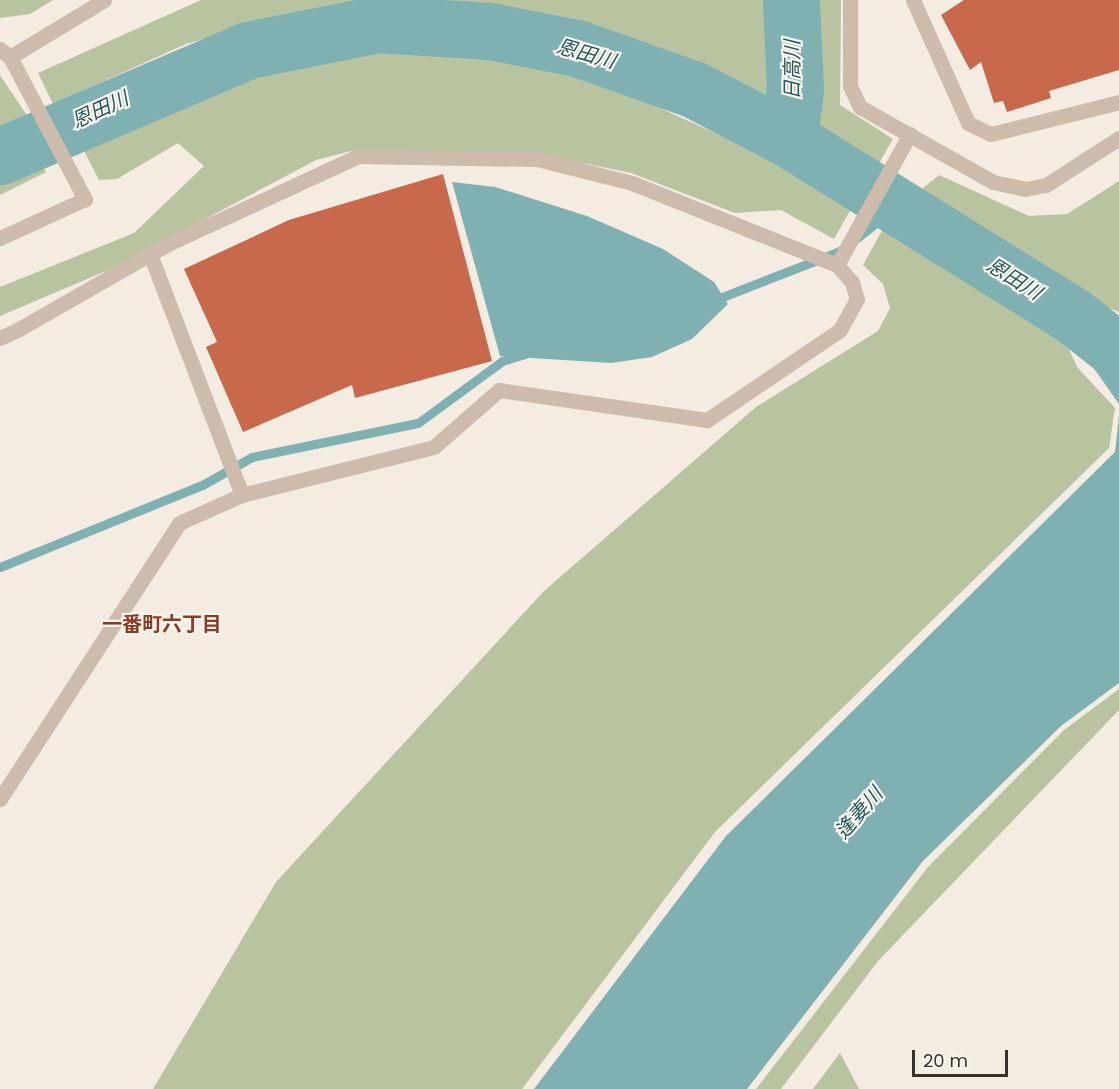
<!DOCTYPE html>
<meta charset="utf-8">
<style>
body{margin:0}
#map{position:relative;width:1119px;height:1089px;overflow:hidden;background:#f4ebe1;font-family:Poppins,"Noto Sans JP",sans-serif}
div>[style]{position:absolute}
.green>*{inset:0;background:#b8c4a0}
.water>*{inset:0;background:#7fb0b2}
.stream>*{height:9px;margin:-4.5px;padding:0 4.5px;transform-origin:4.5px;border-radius:4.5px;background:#7fb0b2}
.river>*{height:57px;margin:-28.5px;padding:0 28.5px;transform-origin:28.5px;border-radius:28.5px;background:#7fb0b2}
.building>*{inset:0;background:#c8694b}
.minor>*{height:15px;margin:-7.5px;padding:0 7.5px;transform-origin:7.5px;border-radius:7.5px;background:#cdbbac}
span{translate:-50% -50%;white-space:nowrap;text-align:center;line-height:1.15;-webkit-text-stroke:4.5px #fbf5ee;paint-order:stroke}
.water-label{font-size:20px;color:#1f5a5e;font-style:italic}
.neighbourhood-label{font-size:20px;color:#8c3b22;font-weight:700}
.scale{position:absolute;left:912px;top:1050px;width:96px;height:27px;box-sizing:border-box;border:3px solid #3b302b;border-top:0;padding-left:8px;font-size:18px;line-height:21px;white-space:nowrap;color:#3b302b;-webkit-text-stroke:4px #fbf5ee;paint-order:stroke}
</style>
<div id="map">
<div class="green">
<i style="clip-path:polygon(0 0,53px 0,30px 14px,0 18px)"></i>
<i style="clip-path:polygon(201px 0,782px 0,781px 114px,672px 56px,574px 23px,462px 4px,375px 4px,271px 20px,186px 44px,53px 104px,38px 73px)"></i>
<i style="clip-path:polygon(809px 0,841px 0,840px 105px,893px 139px,878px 165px,827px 138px,812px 110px)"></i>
<i style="clip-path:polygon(382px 50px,511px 58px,598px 80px,757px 152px,852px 207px,834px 239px,781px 210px,735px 213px,631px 173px,539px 154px,355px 150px,316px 160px,113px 268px,0 316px,0 287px,134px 233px,204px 166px,178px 143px,117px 179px,99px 180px,81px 145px,215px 87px,307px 60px)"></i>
<i style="clip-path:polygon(0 75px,30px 120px,0 133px)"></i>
<i style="clip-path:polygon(36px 154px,46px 172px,0 195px,0 173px)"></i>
<i style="clip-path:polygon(939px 175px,1029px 216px,1067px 214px,1119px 181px,1119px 312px,1060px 289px,911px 198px)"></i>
<i style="clip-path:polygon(888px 220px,1056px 320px,1077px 367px,1115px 408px,1109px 448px,715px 832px,522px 1089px,153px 1089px,276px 882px,544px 591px,756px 407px,878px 331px,890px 308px,883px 284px,863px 265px)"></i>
<i style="clip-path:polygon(1119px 689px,1119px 710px,878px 961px,781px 1089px,756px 1089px,928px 867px,1064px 730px)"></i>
<i style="clip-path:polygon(840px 1053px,859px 1089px,813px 1089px)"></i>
</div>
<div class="water">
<i style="clip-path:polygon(452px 182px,495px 187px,587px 216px,663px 249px,714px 282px,728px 304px,692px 339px,652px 357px,611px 363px,500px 356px)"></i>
<i style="clip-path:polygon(1090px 313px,1119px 325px,1119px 404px,1069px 333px)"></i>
<i style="clip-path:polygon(1119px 416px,1119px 683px,1061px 726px,923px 861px,747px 1089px,534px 1089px,726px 836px,1115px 452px)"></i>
</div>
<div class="stream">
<i style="left:717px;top:299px;width:132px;rotate:-21.3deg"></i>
<i style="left:840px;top:251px;width:73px;rotate:-37.8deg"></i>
<i style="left:0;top:567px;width:220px;rotate:-22.1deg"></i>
<i style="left:204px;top:484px;width:55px;rotate:-29.4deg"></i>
<i style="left:252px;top:457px;width:169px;rotate:-11.6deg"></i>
<i style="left:418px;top:423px;width:104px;rotate:-36.4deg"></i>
<i style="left:502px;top:361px;width:24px;rotate:-17deg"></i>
</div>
<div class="river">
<i style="left:789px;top:139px;width:50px;rotate:-83.2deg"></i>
<i style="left:795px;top:89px;width:89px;rotate:-92.6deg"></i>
<i style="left:0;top:156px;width:270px;rotate:-23.1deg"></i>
<i style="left:248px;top:50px;width:133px;rotate:-11.3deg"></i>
<i style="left:378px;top:24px;width:112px;rotate:3.6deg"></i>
<i style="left:490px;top:31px;width:89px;rotate:11.1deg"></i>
<i style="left:577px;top:48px;width:123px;rotate:19.5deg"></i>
<i style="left:693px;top:89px;width:108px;rotate:27.5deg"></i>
<i style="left:789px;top:139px;width:333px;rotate:31.9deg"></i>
<i style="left:1072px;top:315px;width:60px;rotate:38.2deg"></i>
</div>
<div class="building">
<i style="clip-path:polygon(964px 0,1119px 0,1119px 70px,1049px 91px,1051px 98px,1007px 112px,1003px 101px,994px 103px,981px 62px,970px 70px,941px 15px)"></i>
<i style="clip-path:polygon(443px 174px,492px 361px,355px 398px,352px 385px,243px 432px,206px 347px,217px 342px,184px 269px,289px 220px)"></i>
</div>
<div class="minor">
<i style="left:850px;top:0;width:86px;rotate:90deg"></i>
<i style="left:850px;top:86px;width:23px;rotate:65deg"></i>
<i style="left:860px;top:107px;width:153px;rotate:29.4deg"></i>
<i style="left:993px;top:182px;width:33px;rotate:12deg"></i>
<i style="left:1025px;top:189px;width:21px;rotate:-11deg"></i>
<i style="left:1046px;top:185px;width:87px;rotate:-32.8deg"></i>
<i style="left:913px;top:0;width:135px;rotate:65.9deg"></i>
<i style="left:968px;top:123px;width:25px;rotate:26deg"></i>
<i style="left:991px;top:134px;width:132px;rotate:-14deg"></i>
<i style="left:0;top:49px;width:13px;rotate:39deg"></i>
<i style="left:10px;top:57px;width:161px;rotate:62.2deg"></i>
<i style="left:85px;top:199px;width:94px;rotate:155.4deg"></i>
<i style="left:10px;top:57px;width:110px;rotate:-31.2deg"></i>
<i style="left:837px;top:265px;width:150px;rotate:-60.9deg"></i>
<i style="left:0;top:338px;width:21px;rotate:-25deg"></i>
<i style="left:19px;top:329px;width:151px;rotate:-29.8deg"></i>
<i style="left:150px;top:254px;width:23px;rotate:-29deg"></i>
<i style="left:170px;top:243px;width:207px;rotate:-24.8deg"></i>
<i style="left:358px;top:156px;width:179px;rotate:1deg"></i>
<i style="left:537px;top:159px;width:98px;rotate:14.2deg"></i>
<i style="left:632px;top:183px;width:221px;rotate:21.8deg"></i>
<i style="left:837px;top:265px;width:23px;rotate:49deg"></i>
<i style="left:852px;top:282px;width:18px;rotate:74deg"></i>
<i style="left:857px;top:299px;width:35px;rotate:119deg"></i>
<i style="left:840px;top:330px;width:161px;rotate:145.9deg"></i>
<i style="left:707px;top:420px;width:210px;rotate:-171.8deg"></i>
<i style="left:499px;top:390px;width:86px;rotate:138.8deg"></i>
<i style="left:434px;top:447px;width:198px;rotate:166deg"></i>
<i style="left:242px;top:495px;width:258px;rotate:-110.9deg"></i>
<i style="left:0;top:799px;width:329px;rotate:-57deg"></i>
<i style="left:179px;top:523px;width:69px;rotate:-24deg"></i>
</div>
<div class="water-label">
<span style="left:586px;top:54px;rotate:16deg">恩田川</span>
<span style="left:792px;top:70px;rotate:-90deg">日高川</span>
<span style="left:100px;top:110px;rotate:-25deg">恩田川</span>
<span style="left:1014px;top:279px;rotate:32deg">恩田川</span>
<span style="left:859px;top:813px;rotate:-49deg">逢妻川</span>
</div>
<div class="neighbourhood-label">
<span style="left:162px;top:624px">一番町六丁目</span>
</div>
<div class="scale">20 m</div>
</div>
